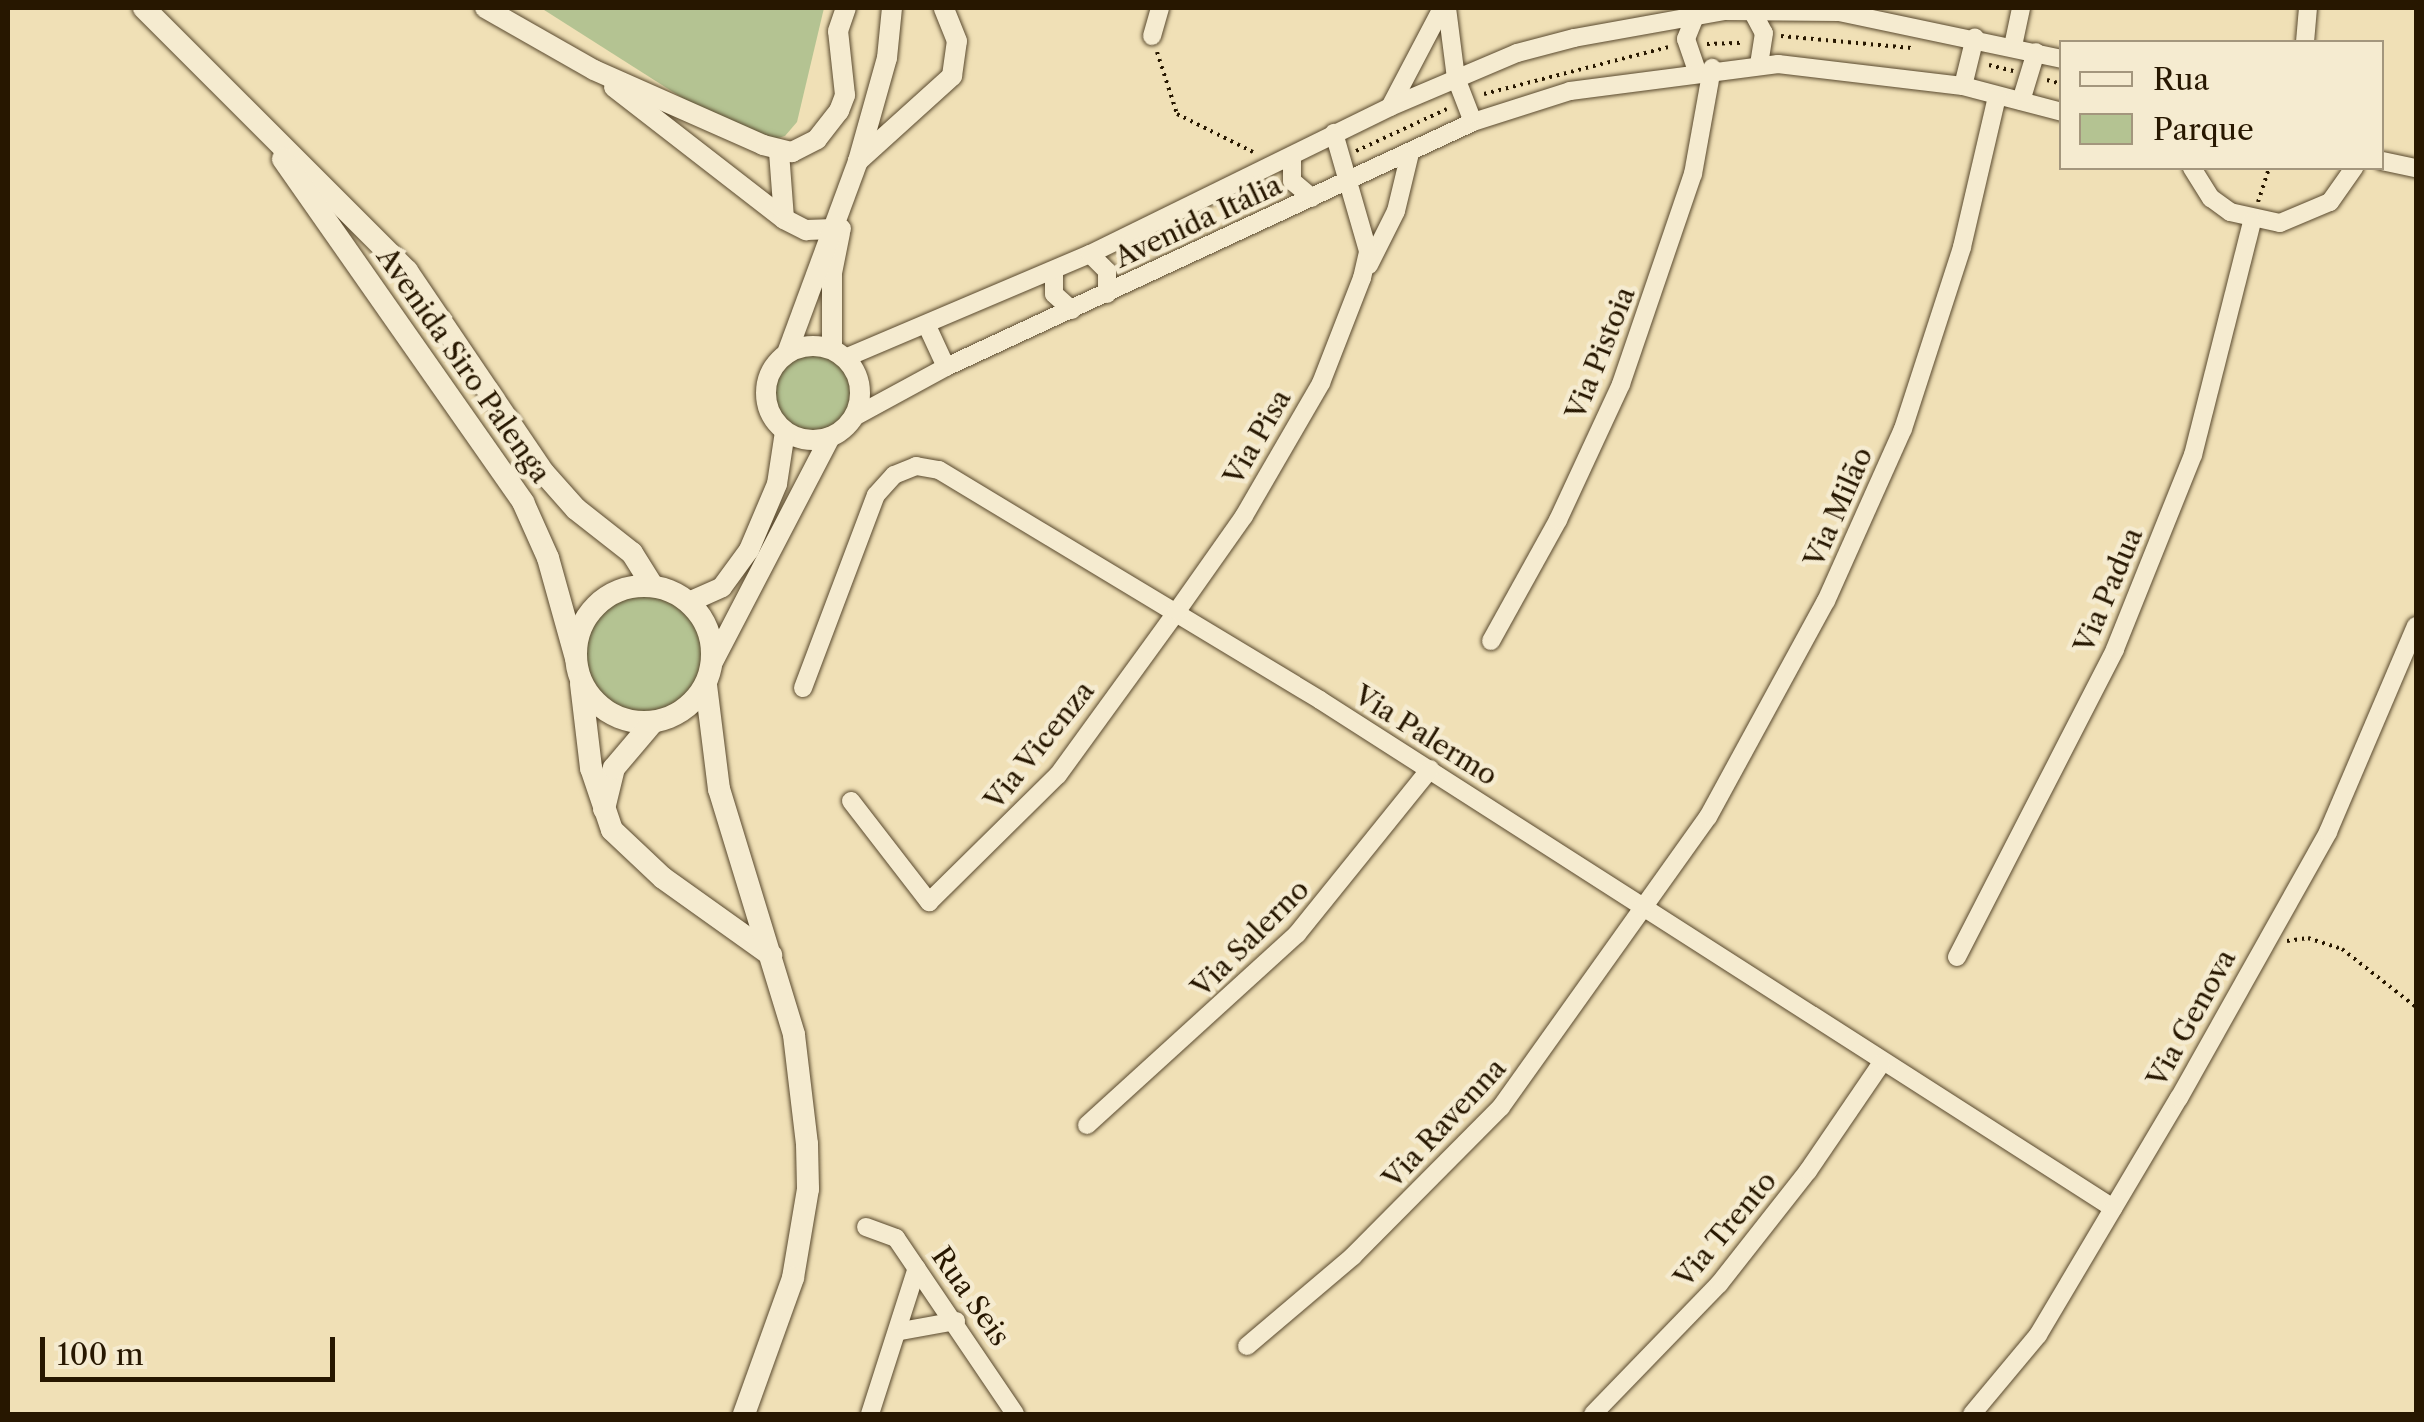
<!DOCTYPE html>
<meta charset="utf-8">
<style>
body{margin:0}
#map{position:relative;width:2424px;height:1422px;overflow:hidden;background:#f0e0b6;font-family:"Libre Caslon Text",serif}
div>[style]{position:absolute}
.green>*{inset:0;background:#b4c392}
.round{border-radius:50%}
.path>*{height:4px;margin-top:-2px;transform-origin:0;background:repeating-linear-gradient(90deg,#271700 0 2.5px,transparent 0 7.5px)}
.roads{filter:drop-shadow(0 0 2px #59492e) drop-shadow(0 0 2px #59492e)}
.minor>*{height:18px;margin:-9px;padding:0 9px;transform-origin:9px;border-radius:9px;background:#f5ebd0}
.tertiary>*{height:20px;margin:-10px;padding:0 10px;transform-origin:10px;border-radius:10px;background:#f5ebd0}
.tertiary>.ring{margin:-10px;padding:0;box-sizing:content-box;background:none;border:20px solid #f5ebd0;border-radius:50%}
.secondary>*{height:22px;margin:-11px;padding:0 11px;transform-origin:11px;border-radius:11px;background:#f5ebd0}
.secondary>.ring{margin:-11px;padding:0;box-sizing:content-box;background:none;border:22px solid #f5ebd0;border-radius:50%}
span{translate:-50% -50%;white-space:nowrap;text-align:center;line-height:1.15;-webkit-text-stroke:9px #f5ebd0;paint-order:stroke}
.street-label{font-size:28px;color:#271700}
.frame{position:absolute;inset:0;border:10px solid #271700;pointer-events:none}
.legend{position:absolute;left:2059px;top:40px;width:325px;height:130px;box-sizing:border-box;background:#f5ebd0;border:2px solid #a3967d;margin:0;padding:12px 18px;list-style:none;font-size:30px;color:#271700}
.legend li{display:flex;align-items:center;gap:20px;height:50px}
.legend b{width:50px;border:2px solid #a3967d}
.scale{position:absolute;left:40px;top:1337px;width:295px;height:45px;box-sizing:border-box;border:5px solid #271700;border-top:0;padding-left:12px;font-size:30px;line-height:35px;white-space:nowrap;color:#271700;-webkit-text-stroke:8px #f5ebd0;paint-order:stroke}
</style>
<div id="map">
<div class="green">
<i style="clip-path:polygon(541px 8px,824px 8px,797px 122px,785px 136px,764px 142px,739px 134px)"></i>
<i class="round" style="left:775px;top:355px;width:76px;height:76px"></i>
<i class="round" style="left:586px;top:596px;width:116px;height:116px"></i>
</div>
<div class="path">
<i style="left:1781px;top:36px;width:131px;rotate:5.3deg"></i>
<i style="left:1707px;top:44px;width:36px;rotate:-2deg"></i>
<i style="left:1157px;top:52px;width:65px;rotate:72.1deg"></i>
<i style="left:1177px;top:114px;width:85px;rotate:26.6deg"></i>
<i style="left:1989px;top:65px;width:25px;rotate:14deg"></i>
<i style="left:2047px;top:80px;width:16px;rotate:15deg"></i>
<i style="left:1484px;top:94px;width:190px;rotate:-14.3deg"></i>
<i style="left:1356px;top:151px;width:100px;rotate:-24.8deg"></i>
<i style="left:2258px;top:202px;width:36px;rotate:-72deg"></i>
<i style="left:2287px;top:941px;width:21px;rotate:-8deg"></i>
<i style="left:2308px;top:938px;width:36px;rotate:18deg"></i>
<i style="left:2342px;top:949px;width:94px;rotate:38.1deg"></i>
</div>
<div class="roads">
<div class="minor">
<i style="left:1447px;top:8px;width:71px;rotate:82.7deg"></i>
<i style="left:1456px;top:78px;width:47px;rotate:68.9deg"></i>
<i style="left:1751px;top:9px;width:27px;rotate:62deg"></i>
<i style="left:1764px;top:33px;width:32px;rotate:99deg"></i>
<i style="left:1696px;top:14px;width:27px;rotate:112deg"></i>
<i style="left:1686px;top:39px;width:34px;rotate:71deg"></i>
<i style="left:1152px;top:36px;width:29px;rotate:-74deg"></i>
<i style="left:2305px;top:42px;width:34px;rotate:-85deg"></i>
<i style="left:2013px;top:46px;width:39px;rotate:-78deg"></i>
<i style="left:1963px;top:86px;width:50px;rotate:-76.2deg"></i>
<i style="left:2021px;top:101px;width:51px;rotate:-73deg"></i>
<i style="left:1390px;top:107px;width:112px;rotate:-62.3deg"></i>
<i style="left:1292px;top:156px;width:25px;rotate:90deg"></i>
<i style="left:1292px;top:181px;width:26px;rotate:40deg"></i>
<i style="left:2382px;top:161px;width:35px;rotate:12deg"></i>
<i style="left:2192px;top:168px;width:36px;rotate:58deg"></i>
<i style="left:2211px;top:198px;width:24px;rotate:36deg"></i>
<i style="left:2230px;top:212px;width:51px;rotate:12.4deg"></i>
<i style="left:2280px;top:223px;width:54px;rotate:-22.8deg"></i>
<i style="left:2330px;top:202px;width:42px;rotate:-54.8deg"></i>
<i style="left:1090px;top:254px;width:24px;rotate:45deg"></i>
<i style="left:1107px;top:271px;width:23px;rotate:90deg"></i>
<i style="left:1369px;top:265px;width:60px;rotate:-63.4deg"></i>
<i style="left:1396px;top:211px;width:60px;rotate:-76.4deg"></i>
<i style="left:1054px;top:270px;width:24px;rotate:90deg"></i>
<i style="left:1054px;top:294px;width:24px;rotate:42deg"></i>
<i style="left:928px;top:328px;width:43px;rotate:65.2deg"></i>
<i style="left:845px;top:358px;width:266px;rotate:-23deg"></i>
<i style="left:1090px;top:254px;width:334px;rotate:-26.1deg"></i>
<i style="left:1390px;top:107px;width:138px;rotate:-23deg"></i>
<i style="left:1517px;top:53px;width:59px;rotate:-14.7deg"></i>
<i style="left:1574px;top:38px;width:152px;rotate:-10.2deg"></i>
<i style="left:1724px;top:11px;width:115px;rotate:0.5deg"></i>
<i style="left:1839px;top:12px;width:228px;rotate:11.9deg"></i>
<i style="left:854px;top:417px;width:105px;rotate:-28.5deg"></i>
<i style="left:946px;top:367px;width:581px;rotate:-24.93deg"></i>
<i style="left:1473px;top:122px;width:102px;rotate:-17.7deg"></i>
<i style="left:1570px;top:91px;width:210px;rotate:-7.4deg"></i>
<i style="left:1778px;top:64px;width:186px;rotate:6.8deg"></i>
<i style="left:1963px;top:86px;width:102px;rotate:14.7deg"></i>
<i style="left:1491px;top:641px;width:138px;rotate:-61deg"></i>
<i style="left:1558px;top:520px;width:150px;rotate:-65.1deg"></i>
<i style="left:1621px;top:384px;width:222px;rotate:-71.1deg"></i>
<i style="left:1693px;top:174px;width:108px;rotate:-79.8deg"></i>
<i style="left:803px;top:688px;width:206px;rotate:-69.3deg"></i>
<i style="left:876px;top:495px;width:27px;rotate:-48deg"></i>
<i style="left:894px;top:475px;width:24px;rotate:-22deg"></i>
<i style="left:916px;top:466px;width:23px;rotate:10deg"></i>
<i style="left:939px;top:470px;width:445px;rotate:31.1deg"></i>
<i style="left:1320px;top:700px;width:942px;rotate:32.64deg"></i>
<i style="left:851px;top:801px;width:128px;rotate:52.3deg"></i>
<i style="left:929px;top:902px;width:181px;rotate:-44.6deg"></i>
<i style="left:1058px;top:775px;width:203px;rotate:-54deg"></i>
<i style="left:1177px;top:611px;width:116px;rotate:-54.8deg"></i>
<i style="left:1244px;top:516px;width:154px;rotate:-59.9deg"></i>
<i style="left:1321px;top:383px;width:113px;rotate:-68.7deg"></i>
<i style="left:1362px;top:278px;width:28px;rotate:-77deg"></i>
<i style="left:1368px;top:251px;width:123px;rotate:-106.1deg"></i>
<i style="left:1957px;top:957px;width:346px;rotate:-62.8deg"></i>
<i style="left:2115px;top:649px;width:209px;rotate:-68.1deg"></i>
<i style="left:2193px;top:455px;width:241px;rotate:-75.8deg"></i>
<i style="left:1087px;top:1125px;width:284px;rotate:-42.3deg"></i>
<i style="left:1297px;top:934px;width:212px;rotate:-51.1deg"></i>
<i style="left:866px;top:1227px;width:32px;rotate:20deg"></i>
<i style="left:896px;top:1238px;width:212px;rotate:55.9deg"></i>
<i style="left:901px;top:1331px;width:56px;rotate:-10.3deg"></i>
<i style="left:1247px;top:1346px;width:139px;rotate:-40.3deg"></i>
<i style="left:1353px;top:1256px;width:210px;rotate:-45.2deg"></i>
<i style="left:1501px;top:1107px;width:356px;rotate:-54.5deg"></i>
<i style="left:1708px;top:817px;width:246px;rotate:-61.4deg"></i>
<i style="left:1826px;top:601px;width:188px;rotate:-65.9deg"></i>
<i style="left:1903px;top:429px;width:191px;rotate:-72deg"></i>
<i style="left:1962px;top:247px;width:155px;rotate:-76.9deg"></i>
<i style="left:870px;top:1414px;width:153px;rotate:-72.2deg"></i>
<i style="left:1593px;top:1414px;width:181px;rotate:-45.9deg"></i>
<i style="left:1719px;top:1284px;width:144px;rotate:-51.8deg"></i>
<i style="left:1808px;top:1171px;width:130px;rotate:-55.7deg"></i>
<i style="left:1972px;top:1414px;width:103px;rotate:-50.1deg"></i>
<i style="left:2038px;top:1335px;width:276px;rotate:-59.3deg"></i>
<i style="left:2179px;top:1098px;width:305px;rotate:-60.7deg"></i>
<i style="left:2328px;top:832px;width:224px;rotate:-66.9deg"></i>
</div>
<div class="tertiary">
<i style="left:485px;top:8px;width:125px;rotate:29.6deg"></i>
<i style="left:594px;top:70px;width:185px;rotate:23.9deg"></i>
<i style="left:763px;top:145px;width:30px;rotate:14deg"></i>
<i style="left:792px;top:152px;width:28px;rotate:-27deg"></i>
<i style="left:817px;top:139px;width:36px;rotate:-52deg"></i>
<i style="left:839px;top:111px;width:17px;rotate:-69deg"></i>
<i style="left:845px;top:95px;width:64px;rotate:-96.2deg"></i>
<i style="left:838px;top:31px;width:24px;rotate:-71deg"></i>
<i style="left:614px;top:87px;width:215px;rotate:37.8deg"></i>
<i style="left:784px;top:219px;width:25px;rotate:27deg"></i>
<i style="left:806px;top:230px;width:35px;rotate:-2deg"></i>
<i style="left:779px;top:152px;width:67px;rotate:85.7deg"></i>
<i style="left:858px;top:161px;width:127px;rotate:-42.1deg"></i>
<i style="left:952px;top:76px;width:35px;rotate:-82deg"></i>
<i style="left:957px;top:41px;width:35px;rotate:-112deg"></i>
<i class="ring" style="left:766px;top:346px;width:74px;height:74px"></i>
<i style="left:832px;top:349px;width:76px;rotate:-90deg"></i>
<i style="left:832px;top:273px;width:41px;rotate:-78.7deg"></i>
<i style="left:787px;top:353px;width:205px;rotate:-69.7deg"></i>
<i style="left:858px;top:161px;width:107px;rotate:-74.3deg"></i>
<i style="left:887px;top:58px;width:50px;rotate:-84.3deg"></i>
<i style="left:689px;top:602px;width:36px;rotate:-24deg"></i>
<i style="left:722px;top:587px;width:46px;rotate:-53.9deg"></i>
<i style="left:749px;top:550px;width:72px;rotate:-67deg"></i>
<i style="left:777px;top:484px;width:53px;rotate:-81.3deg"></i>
<i style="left:712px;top:664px;width:256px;rotate:-62.5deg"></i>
</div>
<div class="secondary">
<i style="left:144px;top:8px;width:372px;rotate:45deg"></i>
<i style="left:407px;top:271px;width:244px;rotate:55.9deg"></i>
<i style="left:544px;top:473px;width:48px;rotate:48.4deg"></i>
<i style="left:576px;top:509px;width:71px;rotate:38.2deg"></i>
<i style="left:632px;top:553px;width:36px;rotate:58deg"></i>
<i style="left:283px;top:159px;width:419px;rotate:55deg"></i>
<i style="left:523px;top:502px;width:61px;rotate:65.9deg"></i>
<i style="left:548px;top:558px;width:104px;rotate:74.4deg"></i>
<i class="ring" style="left:576px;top:586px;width:114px;height:114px"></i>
<i style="left:581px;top:684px;width:85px;rotate:83.2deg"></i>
<i style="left:591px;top:768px;width:65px;rotate:71.3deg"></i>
<i style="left:612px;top:830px;width:70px;rotate:43.3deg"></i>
<i style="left:663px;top:878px;width:133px;rotate:35.5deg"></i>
<i style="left:706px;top:685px;width:105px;rotate:82.9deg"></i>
<i style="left:719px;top:789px;width:257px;rotate:73deg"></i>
<i style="left:794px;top:1035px;width:110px;rotate:83.2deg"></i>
<i style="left:807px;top:1144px;width:45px;rotate:88.7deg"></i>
<i style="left:808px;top:1189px;width:90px;rotate:99.6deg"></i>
<i style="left:793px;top:1278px;width:145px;rotate:109.8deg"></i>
<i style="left:604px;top:809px;width:42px;rotate:-76.3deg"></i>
<i style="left:614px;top:768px;width:60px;rotate:-49.7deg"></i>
</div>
</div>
<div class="street-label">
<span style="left:1198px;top:221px;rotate:-25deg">Avenida Itália</span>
<span style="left:1600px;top:353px;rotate:-68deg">Via Pistoia</span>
<span style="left:464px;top:365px;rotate:55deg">Avenida Siro Palenga</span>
<span style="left:1257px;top:437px;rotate:-60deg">Via Pisa</span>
<span style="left:1838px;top:507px;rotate:-66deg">Via Milão</span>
<span style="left:2108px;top:590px;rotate:-67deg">Via Padua</span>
<span style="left:1426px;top:735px;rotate:32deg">Via Palermo</span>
<span style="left:1039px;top:745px;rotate:-51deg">Via Vicenza</span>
<span style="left:1250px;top:938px;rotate:-45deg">Via Salerno</span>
<span style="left:2191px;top:1018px;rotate:-61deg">Via Genova</span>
<span style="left:1444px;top:1123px;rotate:-47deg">Via Ravenna</span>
<span style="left:1725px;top:1229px;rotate:-50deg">Via Trento</span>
<span style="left:971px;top:1296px;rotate:55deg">Rua Seis</span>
</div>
<div class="frame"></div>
<ul class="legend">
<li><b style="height:12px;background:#f5ebd0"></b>Rua</li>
<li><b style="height:28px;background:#b4c392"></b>Parque</li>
</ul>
<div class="scale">100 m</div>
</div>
